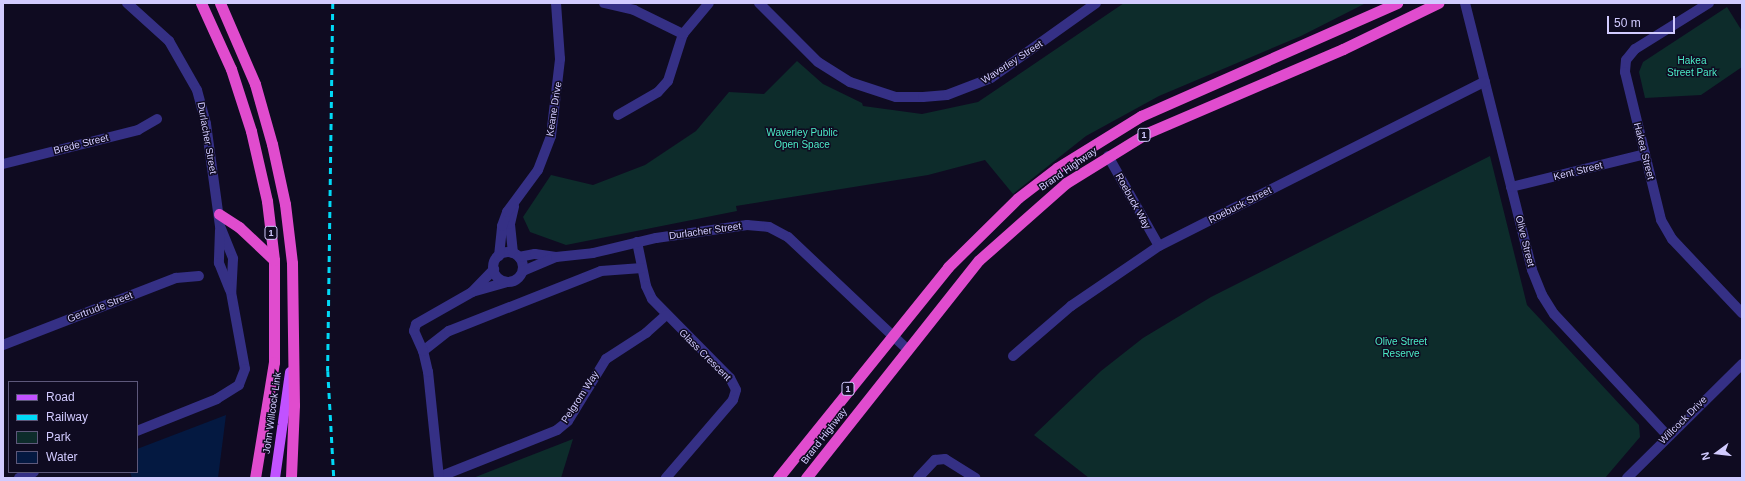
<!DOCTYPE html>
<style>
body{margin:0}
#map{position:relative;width:1745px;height:481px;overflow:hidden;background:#0f0b21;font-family:Helvetica,sans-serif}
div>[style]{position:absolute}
.green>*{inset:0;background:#0d2c2b}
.water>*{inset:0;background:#041941}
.minor>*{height:10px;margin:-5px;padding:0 5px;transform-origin:5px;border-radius:5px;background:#353085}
.tertiary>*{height:10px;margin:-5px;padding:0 5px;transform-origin:5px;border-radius:5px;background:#353085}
.tertiary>.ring{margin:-5px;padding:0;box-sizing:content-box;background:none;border:10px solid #353085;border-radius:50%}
.primary>*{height:10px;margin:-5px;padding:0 5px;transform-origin:5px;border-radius:5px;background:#c152ff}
.trunk>*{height:11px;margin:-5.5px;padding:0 5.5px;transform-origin:5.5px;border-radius:5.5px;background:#e04cce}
.rail>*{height:2.5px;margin-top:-1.25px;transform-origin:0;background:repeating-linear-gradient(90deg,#00d9f6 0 6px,transparent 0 11px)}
span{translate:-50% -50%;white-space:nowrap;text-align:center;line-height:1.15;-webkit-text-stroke:3px #0f0b21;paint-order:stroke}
.shield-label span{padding:1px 3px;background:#0f0b21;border:1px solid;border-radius:3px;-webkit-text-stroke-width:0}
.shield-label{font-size:9px;color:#d2cbff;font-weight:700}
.park-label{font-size:10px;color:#4bebc6}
.street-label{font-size:10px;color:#d2cbff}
.frame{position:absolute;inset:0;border:4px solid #d2cbff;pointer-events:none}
.legend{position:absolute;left:8px;top:381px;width:130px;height:92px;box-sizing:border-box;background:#0f0b21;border:1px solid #5d587a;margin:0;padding:5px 7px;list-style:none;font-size:12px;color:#d2cbff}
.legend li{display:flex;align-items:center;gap:8px;height:20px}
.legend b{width:20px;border:1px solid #5d587a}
.north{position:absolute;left:1697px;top:433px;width:40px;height:40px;-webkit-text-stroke:3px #0f0b21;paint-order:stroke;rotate:255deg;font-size:11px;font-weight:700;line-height:16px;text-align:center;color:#d2cbff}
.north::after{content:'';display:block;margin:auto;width:14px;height:18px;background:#d2cbff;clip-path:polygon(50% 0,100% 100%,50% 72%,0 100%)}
.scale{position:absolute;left:1607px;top:16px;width:68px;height:18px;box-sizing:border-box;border:2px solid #d2cbff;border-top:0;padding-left:5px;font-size:12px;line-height:14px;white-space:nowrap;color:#d2cbff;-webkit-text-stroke:3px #0f0b21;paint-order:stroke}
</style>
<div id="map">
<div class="green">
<i style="clip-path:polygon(1124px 3px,1366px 3px,1301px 36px,1159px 96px,1086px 136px,1013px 194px,985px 160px,928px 175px,736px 206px,737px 211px,566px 245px,530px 232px,523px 217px,551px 175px,593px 185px,645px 165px,696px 131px,729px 92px,764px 94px,797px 61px,823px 84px,862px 103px,863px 106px,922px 114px,978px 102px)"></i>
<i style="clip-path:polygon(1727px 7px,1742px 31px,1742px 67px,1701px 95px,1645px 98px,1639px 72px,1643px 62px)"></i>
<i style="clip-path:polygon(1490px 156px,1527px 305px,1639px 425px,1640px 437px,1605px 478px,1089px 478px,1034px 435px,1101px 371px,1143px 338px,1211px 297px)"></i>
<i style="clip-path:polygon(573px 439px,561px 478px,473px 478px)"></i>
</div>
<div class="water">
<i style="clip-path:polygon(226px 415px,218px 478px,132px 478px,130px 472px,137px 472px,137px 449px)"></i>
</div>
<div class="minor">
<i style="left:604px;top:3px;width:31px;rotate:13deg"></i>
<i style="left:634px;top:10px;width:55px;rotate:26.1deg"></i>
<i style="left:1465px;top:3px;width:275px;rotate:75.9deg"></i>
<i style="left:1532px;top:270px;width:27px;rotate:68deg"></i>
<i style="left:1542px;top:295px;width:22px;rotate:58deg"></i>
<i style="left:1554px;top:314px;width:166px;rotate:47deg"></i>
<i style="left:1709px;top:3px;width:87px;rotate:148.1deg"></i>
<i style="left:1635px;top:49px;width:14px;rotate:129deg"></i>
<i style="left:1626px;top:60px;width:12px;rotate:95deg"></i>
<i style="left:1625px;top:72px;width:152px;rotate:76.3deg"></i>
<i style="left:1661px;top:220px;width:22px;rotate:60deg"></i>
<i style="left:1672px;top:239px;width:102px;rotate:46.6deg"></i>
<i style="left:618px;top:115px;width:46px;rotate:-29.9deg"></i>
<i style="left:658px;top:92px;width:15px;rotate:-48deg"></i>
<i style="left:668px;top:81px;width:49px;rotate:-72.3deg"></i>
<i style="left:683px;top:34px;width:40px;rotate:-50deg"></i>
<i style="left:1108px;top:156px;width:103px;rotate:60.5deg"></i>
<i style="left:3px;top:164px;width:139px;rotate:-14.1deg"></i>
<i style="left:138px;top:130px;width:22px;rotate:-30deg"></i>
<i style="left:1511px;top:187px;width:138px;rotate:-13.8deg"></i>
<i style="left:637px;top:242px;width:45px;rotate:78.4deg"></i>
<i style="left:646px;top:286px;width:14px;rotate:65deg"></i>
<i style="left:652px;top:299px;width:111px;rotate:45.4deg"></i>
<i style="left:730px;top:378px;width:13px;rotate:63deg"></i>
<i style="left:736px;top:390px;width:10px;rotate:107deg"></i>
<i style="left:733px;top:400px;width:103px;rotate:130.7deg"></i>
<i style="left:472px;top:292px;width:35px;rotate:-16deg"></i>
<i style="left:892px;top:335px;width:19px;rotate:43deg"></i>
<i style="left:3px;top:345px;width:186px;rotate:-21.2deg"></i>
<i style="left:176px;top:278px;width:23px;rotate:-5deg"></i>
<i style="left:423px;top:351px;width:33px;rotate:-38deg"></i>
<i style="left:449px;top:331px;width:163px;rotate:-21.5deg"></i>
<i style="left:601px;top:271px;width:41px;rotate:-4.2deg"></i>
<i style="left:1013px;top:356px;width:77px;rotate:-40.8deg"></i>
<i style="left:1071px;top:306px;width:107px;rotate:-34.3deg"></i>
<i style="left:1159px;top:246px;width:365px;rotate:-26.8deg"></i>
<i style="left:439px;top:477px;width:127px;rotate:-21.7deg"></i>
<i style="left:557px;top:430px;width:14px;rotate:-39deg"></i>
<i style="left:568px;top:421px;width:73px;rotate:-58.5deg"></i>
<i style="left:606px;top:359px;width:48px;rotate:-33deg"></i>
<i style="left:646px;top:333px;width:27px;rotate:-42deg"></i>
<i style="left:439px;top:478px;width:107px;rotate:-95.9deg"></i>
<i style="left:428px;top:372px;width:22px;rotate:-103deg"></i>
<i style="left:423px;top:351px;width:22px;rotate:-114deg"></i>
<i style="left:414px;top:331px;width:7px;rotate:-74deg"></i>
<i style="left:416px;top:324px;width:64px;rotate:-29.7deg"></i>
<i style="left:472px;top:292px;width:32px;rotate:-46deg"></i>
<i style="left:918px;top:478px;width:25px;rotate:-47deg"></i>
<i style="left:935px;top:460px;width:10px;rotate:-6deg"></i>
<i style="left:945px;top:459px;width:36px;rotate:32deg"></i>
</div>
<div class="tertiary">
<i style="left:127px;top:3px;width:57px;rotate:42.1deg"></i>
<i style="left:169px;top:41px;width:56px;rotate:60.3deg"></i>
<i style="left:197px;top:90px;width:35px;rotate:75deg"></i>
<i style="left:206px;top:124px;width:103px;rotate:82.2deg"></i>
<i style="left:220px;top:226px;width:35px;rotate:68deg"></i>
<i style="left:233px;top:259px;width:33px;rotate:93deg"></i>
<i style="left:231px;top:292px;width:78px;rotate:79.7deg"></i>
<i style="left:245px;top:369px;width:17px;rotate:111deg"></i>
<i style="left:239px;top:385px;width:26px;rotate:148deg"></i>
<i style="left:217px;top:399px;width:86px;rotate:158.2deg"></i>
<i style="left:759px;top:3px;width:83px;rotate:45deg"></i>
<i style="left:818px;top:62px;width:38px;rotate:32deg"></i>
<i style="left:850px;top:82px;width:48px;rotate:18.1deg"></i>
<i style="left:896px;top:97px;width:27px"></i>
<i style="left:923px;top:97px;width:24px;rotate:-5deg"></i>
<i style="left:947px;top:95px;width:47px;rotate:-21.1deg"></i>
<i style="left:991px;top:78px;width:129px;rotate:-35.5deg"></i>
<i style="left:220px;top:230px;width:33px;rotate:92deg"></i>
<i style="left:219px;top:263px;width:29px;rotate:68deg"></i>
<i class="ring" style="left:493px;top:252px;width:20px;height:20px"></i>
<i style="left:513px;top:253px;width:29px;rotate:-96deg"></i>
<i style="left:510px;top:224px;width:18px;rotate:-77deg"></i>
<i style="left:499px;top:256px;width:30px;rotate:-84deg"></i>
<i style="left:502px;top:226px;width:15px;rotate:-70deg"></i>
<i style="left:507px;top:212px;width:52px;rotate:-53.6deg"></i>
<i style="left:538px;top:170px;width:36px;rotate:-69deg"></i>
<i style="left:551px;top:136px;width:78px;rotate:-83.3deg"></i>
<i style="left:560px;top:59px;width:56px;rotate:-94.1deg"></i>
<i style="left:519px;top:257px;width:16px;rotate:-11deg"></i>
<i style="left:535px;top:254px;width:21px;rotate:8deg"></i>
<i style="left:523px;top:271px;width:36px;rotate:-23deg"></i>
<i style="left:556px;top:257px;width:37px;rotate:-6deg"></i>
<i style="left:593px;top:253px;width:65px;rotate:-13.4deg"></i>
<i style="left:656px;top:238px;width:92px;rotate:-8.1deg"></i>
<i style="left:747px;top:225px;width:22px;rotate:5deg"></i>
<i style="left:769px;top:227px;width:21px;rotate:28deg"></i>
<i style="left:788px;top:237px;width:143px;rotate:43.3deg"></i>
<i style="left:19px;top:478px;width:16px;rotate:-22deg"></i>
<i style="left:1627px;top:478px;width:162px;rotate:-44.7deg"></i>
</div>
<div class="primary">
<i style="left:275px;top:478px;width:107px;rotate:-81.9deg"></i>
</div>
<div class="trunk">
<i style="left:201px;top:3px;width:72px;rotate:65.6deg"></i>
<i style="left:231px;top:69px;width:65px;rotate:72.1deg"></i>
<i style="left:251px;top:131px;width:72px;rotate:77.1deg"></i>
<i style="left:267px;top:201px;width:59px;rotate:83.2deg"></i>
<i style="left:274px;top:260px;width:102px;rotate:90deg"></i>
<i style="left:274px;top:362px;width:118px;rotate:99.3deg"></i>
<i style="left:220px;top:3px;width:88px;rotate:66.6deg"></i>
<i style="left:255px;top:84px;width:62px;rotate:74.2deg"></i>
<i style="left:272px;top:144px;width:61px;rotate:77.8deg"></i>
<i style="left:285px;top:204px;width:59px;rotate:83.2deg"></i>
<i style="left:292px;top:263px;width:142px;rotate:89.2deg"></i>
<i style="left:294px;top:405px;width:73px;rotate:92.4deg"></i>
<i style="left:219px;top:214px;width:24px;rotate:33deg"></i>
<i style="left:239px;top:227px;width:48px;rotate:43.3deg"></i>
<i style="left:778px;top:478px;width:271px;rotate:-51.1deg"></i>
<i style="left:948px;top:267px;width:98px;rotate:-44.6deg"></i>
<i style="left:1018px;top:198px;width:49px;rotate:-37.6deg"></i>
<i style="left:1057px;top:168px;width:99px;rotate:-31.8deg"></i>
<i style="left:1141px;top:116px;width:280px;rotate:-23.8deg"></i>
<i style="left:806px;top:478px;width:278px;rotate:-51.6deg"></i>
<i style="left:979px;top:260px;width:116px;rotate:-41.5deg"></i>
<i style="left:1066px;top:183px;width:95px;rotate:-31.7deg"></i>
<i style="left:1147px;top:133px;width:213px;rotate:-23.2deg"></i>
<i style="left:1343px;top:49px;width:106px;rotate:-25.8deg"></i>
</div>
<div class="rail">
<i style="left:333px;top:3px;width:368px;rotate:90.8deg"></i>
<i style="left:328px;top:371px;width:107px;rotate:86.8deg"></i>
</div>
<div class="shield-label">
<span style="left:1144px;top:135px">1</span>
<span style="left:271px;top:233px">1</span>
<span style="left:848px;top:389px">1</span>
</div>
<div class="park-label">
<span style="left:1692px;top:66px">Hakea<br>Street Park</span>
<span style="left:802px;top:138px">Waverley Public<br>Open Space</span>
<span style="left:1401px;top:347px">Olive Street<br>Reserve</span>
</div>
<div class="street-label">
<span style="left:1012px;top:62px;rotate:-33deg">Waverley Street</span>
<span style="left:554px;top:109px;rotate:-81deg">Keane Drive</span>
<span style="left:207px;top:138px;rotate:80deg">Durlacher Street</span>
<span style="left:81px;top:144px;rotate:-14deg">Brede Street</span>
<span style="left:1644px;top:151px;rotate:76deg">Hakea Street</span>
<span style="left:1068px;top:169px;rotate:-35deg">Brand Highway</span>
<span style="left:1578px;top:171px;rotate:-14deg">Kent Street</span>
<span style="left:1133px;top:201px;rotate:61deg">Roebuck Way</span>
<span style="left:1240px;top:205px;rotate:-27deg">Roebuck Street</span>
<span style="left:705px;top:231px;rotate:-8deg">Durlacher Street</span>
<span style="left:1525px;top:241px;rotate:76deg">Olive Street</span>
<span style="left:100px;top:307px;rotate:-21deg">Gertrude Street</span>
<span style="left:705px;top:355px;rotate:45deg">Glass Crescent</span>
<span style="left:580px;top:397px;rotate:-57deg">Pelgrom Way</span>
<span style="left:272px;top:413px;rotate:-82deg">John Willcock Link</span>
<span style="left:1683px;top:420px;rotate:-45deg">Willcock Drive</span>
<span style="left:824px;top:436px;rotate:-52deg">Brand Highway</span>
</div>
<div class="frame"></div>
<ul class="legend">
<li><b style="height:5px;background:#c152ff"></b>Road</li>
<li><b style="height:5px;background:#00d9f6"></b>Railway</li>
<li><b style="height:11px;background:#0d2c2b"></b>Park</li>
<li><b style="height:11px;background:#041941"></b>Water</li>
</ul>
<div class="north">N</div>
<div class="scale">50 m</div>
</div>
